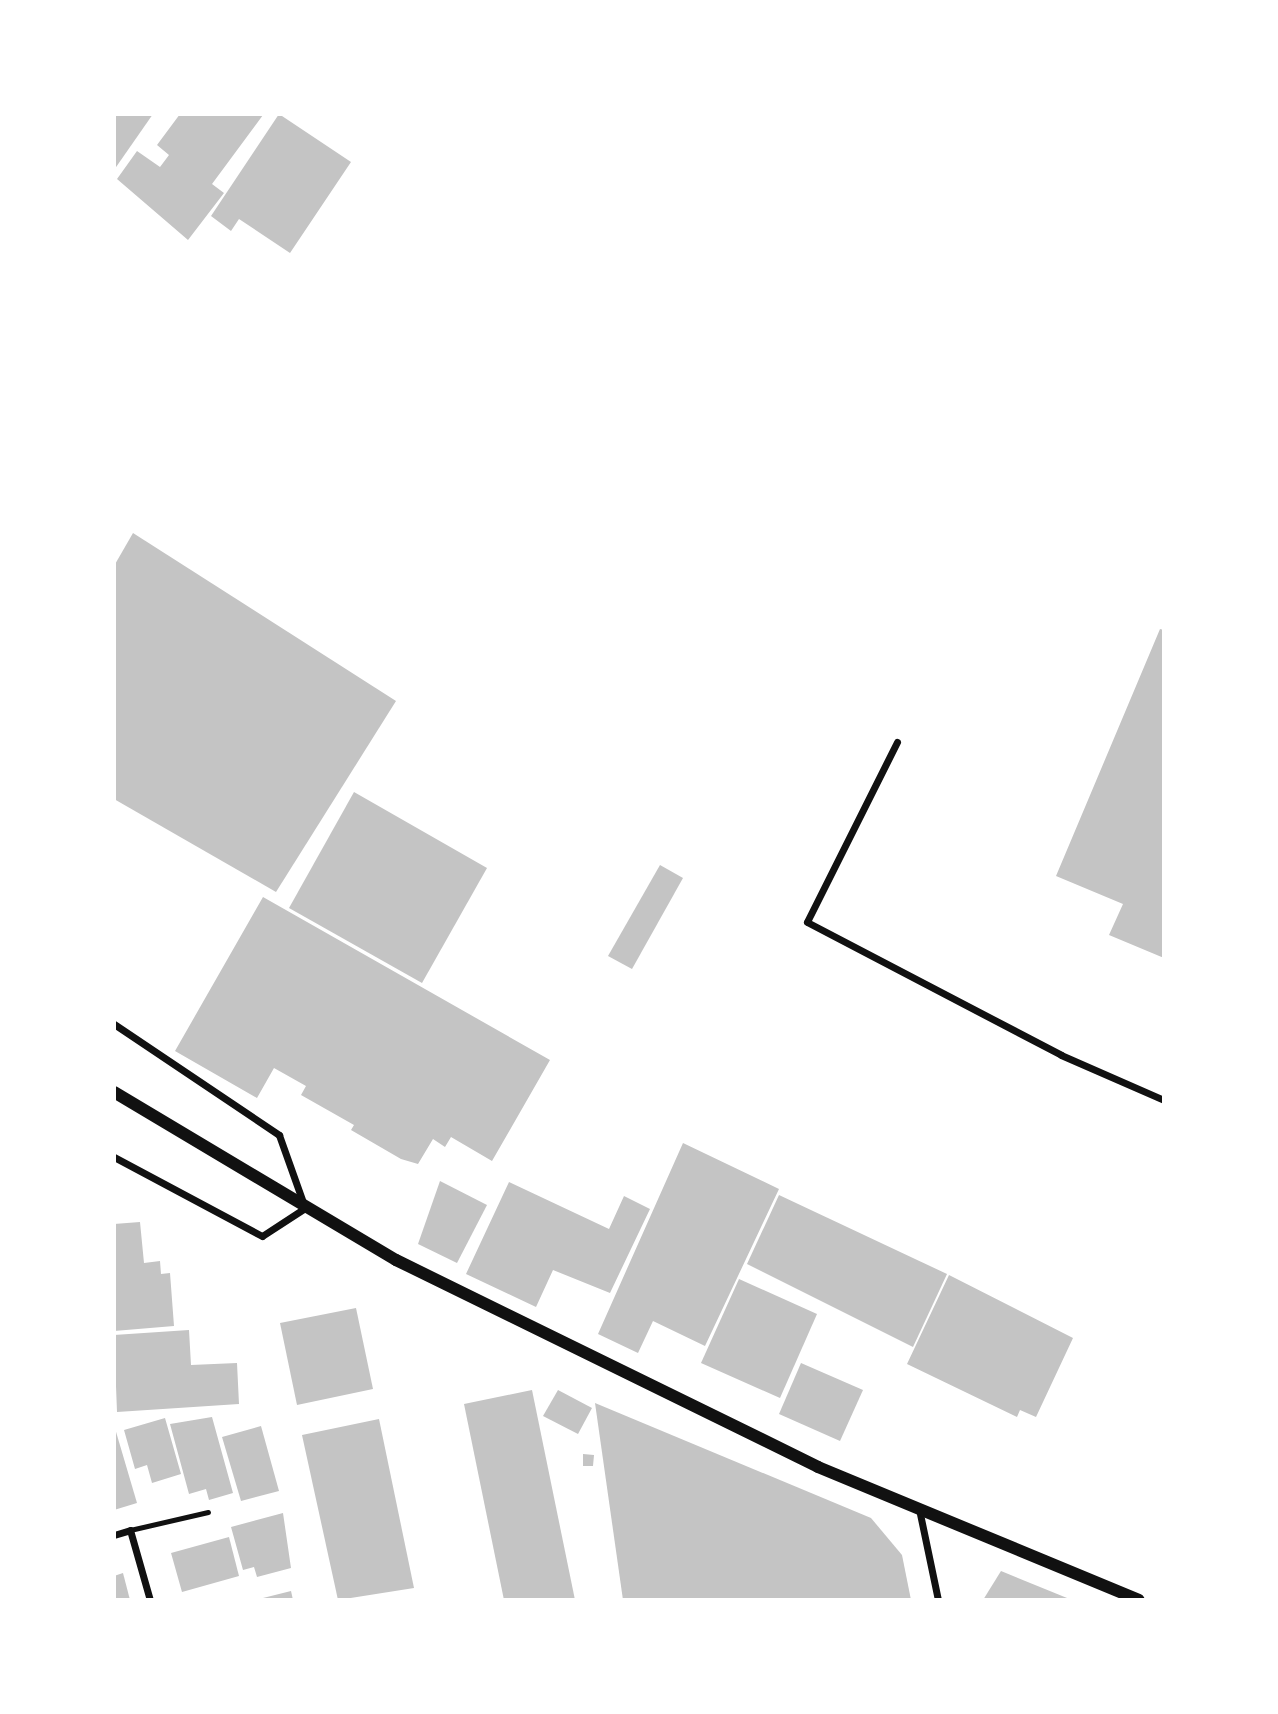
<!DOCTYPE html>
<style>
body{margin:0}
#map{position:relative;width:1278px;height:1714px;overflow:hidden;background:#fff;font-family:"Playfair Display",serif}
div>[style]{position:absolute}
.building>*{inset:0;background:#c4c4c4}
.service>*{height:5px;margin:-2.5px;padding:0 2.5px;transform-origin:2.5px;border-radius:2.5px;background:#111}
.minor>*{height:7px;margin:-3.5px;padding:0 3.5px;transform-origin:3.5px;border-radius:3.5px;background:#111}
.tertiary>*{height:12px;margin:-6px;padding:0 6px;transform-origin:6px;border-radius:6px;background:#111}
span{translate:-50% -50%;white-space:nowrap;text-align:center;line-height:1.15;-webkit-text-stroke:5px #fff;paint-order:stroke}
.frame{position:absolute;inset:0;border:116px solid #fff;pointer-events:none}
</style>
<div id="map">
<div class="building">
<i style="clip-path:polygon(114px 114px,153px 114px,114px 170px)"></i>
<i style="clip-path:polygon(180px 114px,263px 115px,212px 184px,224px 193px,188px 240px,117px 179px,137px 151px,160px 167px,169px 155px,157px 145px)"></i>
<i style="clip-path:polygon(279px 114px,351px 162px,290px 253px,239px 219px,231px 231px,211px 216px)"></i>
<i style="clip-path:polygon(133px 533px,396px 701px,276px 892px,114px 799px,114px 566px)"></i>
<i style="clip-path:polygon(1160px 629px,1164px 630px,1164px 958px,1109px 935px,1123px 904px,1056px 876px)"></i>
<i style="clip-path:polygon(354px 792px,487px 868px,422px 983px,289px 908px)"></i>
<i style="clip-path:polygon(660px 865px,683px 878px,632px 969px,608px 956px)"></i>
<i style="clip-path:polygon(263px 897px,550px 1060px,492px 1161px,451px 1137px,445px 1147px,433px 1139px,418px 1164px,401px 1159px,351px 1130px,354px 1125px,301px 1095px,306px 1086px,274px 1068px,257px 1098px,175px 1051px)"></i>
<i style="clip-path:polygon(683px 1143px,779px 1189px,705px 1346px,653px 1321px,638px 1353px,598px 1334px)"></i>
<i style="clip-path:polygon(440px 1181px,487px 1205px,457px 1263px,418px 1244px)"></i>
<i style="clip-path:polygon(509px 1182px,609px 1229px,624px 1196px,650px 1209px,610px 1293px,553px 1270px,536px 1307px,466px 1274px)"></i>
<i style="clip-path:polygon(779px 1195px,947px 1274px,913px 1347px,747px 1264px)"></i>
<i style="clip-path:polygon(140px 1222px,144px 1263px,160px 1261px,161px 1274px,170px 1273px,174px 1326px,114px 1331px,114px 1224px)"></i>
<i style="clip-path:polygon(949px 1275px,1073px 1338px,1036px 1417px,1020px 1410px,1017px 1417px,907px 1364px)"></i>
<i style="clip-path:polygon(739px 1279px,817px 1314px,780px 1398px,701px 1363px)"></i>
<i style="clip-path:polygon(356px 1308px,373px 1389px,297px 1405px,280px 1323px)"></i>
<i style="clip-path:polygon(189px 1330px,191px 1365px,237px 1363px,239px 1404px,117px 1412px,114px 1335px)"></i>
<i style="clip-path:polygon(801px 1363px,863px 1390px,840px 1441px,779px 1414px)"></i>
<i style="clip-path:polygon(532px 1390px,575px 1600px,504px 1600px,464px 1404px)"></i>
<i style="clip-path:polygon(558px 1390px,592px 1408px,578px 1434px,543px 1416px)"></i>
<i style="clip-path:polygon(595px 1403px,871px 1518px,902px 1555px,911px 1600px,623px 1600px)"></i>
<i style="clip-path:polygon(212px 1417px,233px 1493px,209px 1500px,206px 1489px,189px 1494px,170px 1424px)"></i>
<i style="clip-path:polygon(165px 1418px,181px 1474px,152px 1483px,147px 1465px,135px 1469px,124px 1430px)"></i>
<i style="clip-path:polygon(379px 1419px,414px 1588px,338px 1600px,302px 1435px)"></i>
<i style="clip-path:polygon(114px 1425px,137px 1503px,114px 1510px)"></i>
<i style="clip-path:polygon(261px 1426px,279px 1491px,241px 1501px,222px 1437px)"></i>
<i style="clip-path:polygon(583px 1454px,594px 1455px,593px 1466px,583px 1466px)"></i>
<i style="clip-path:polygon(283px 1513px,291px 1568px,257px 1577px,254px 1567px,243px 1570px,231px 1527px)"></i>
<i style="clip-path:polygon(229px 1537px,239px 1576px,182px 1592px,171px 1553px)"></i>
<i style="clip-path:polygon(1001px 1571px,1072px 1600px,983px 1600px)"></i>
<i style="clip-path:polygon(123px 1573px,130px 1600px,114px 1600px,114px 1576px)"></i>
<i style="clip-path:polygon(291px 1591px,293px 1600px,260px 1600px,259px 1599px)"></i>
</div>
<div class="service">
<i style="left:130px;top:1530px;width:80px;rotate:-13deg"></i>
</div>
<div class="minor">
<i style="left:897px;top:742px;width:201px;rotate:116.6deg"></i>
<i style="left:807px;top:922px;width:287px;rotate:27.6deg"></i>
<i style="left:1061px;top:1055px;width:112px;rotate:23.6deg"></i>
<i style="left:114px;top:1024px;width:199px;rotate:33.9deg"></i>
<i style="left:279px;top:1135px;width:77px;rotate:70.4deg"></i>
<i style="left:305px;top:1208px;width:51px;rotate:146.9deg"></i>
<i style="left:262px;top:1236px;width:168px;rotate:-151.9deg"></i>
<i style="left:919px;top:1509px;width:93px;rotate:78.2deg"></i>
<i style="left:114px;top:1535px;width:17px;rotate:-17deg"></i>
<i style="left:130px;top:1530px;width:73px;rotate:74.1deg"></i>
</div>
<div class="tertiary">
<i style="left:114px;top:1092px;width:328px;rotate:30.8deg"></i>
<i style="left:396px;top:1260px;width:470px;rotate:26.1deg"></i>
<i style="left:818px;top:1467px;width:347px;rotate:22.5deg"></i>
</div>
<div class="frame"></div>
</div>
